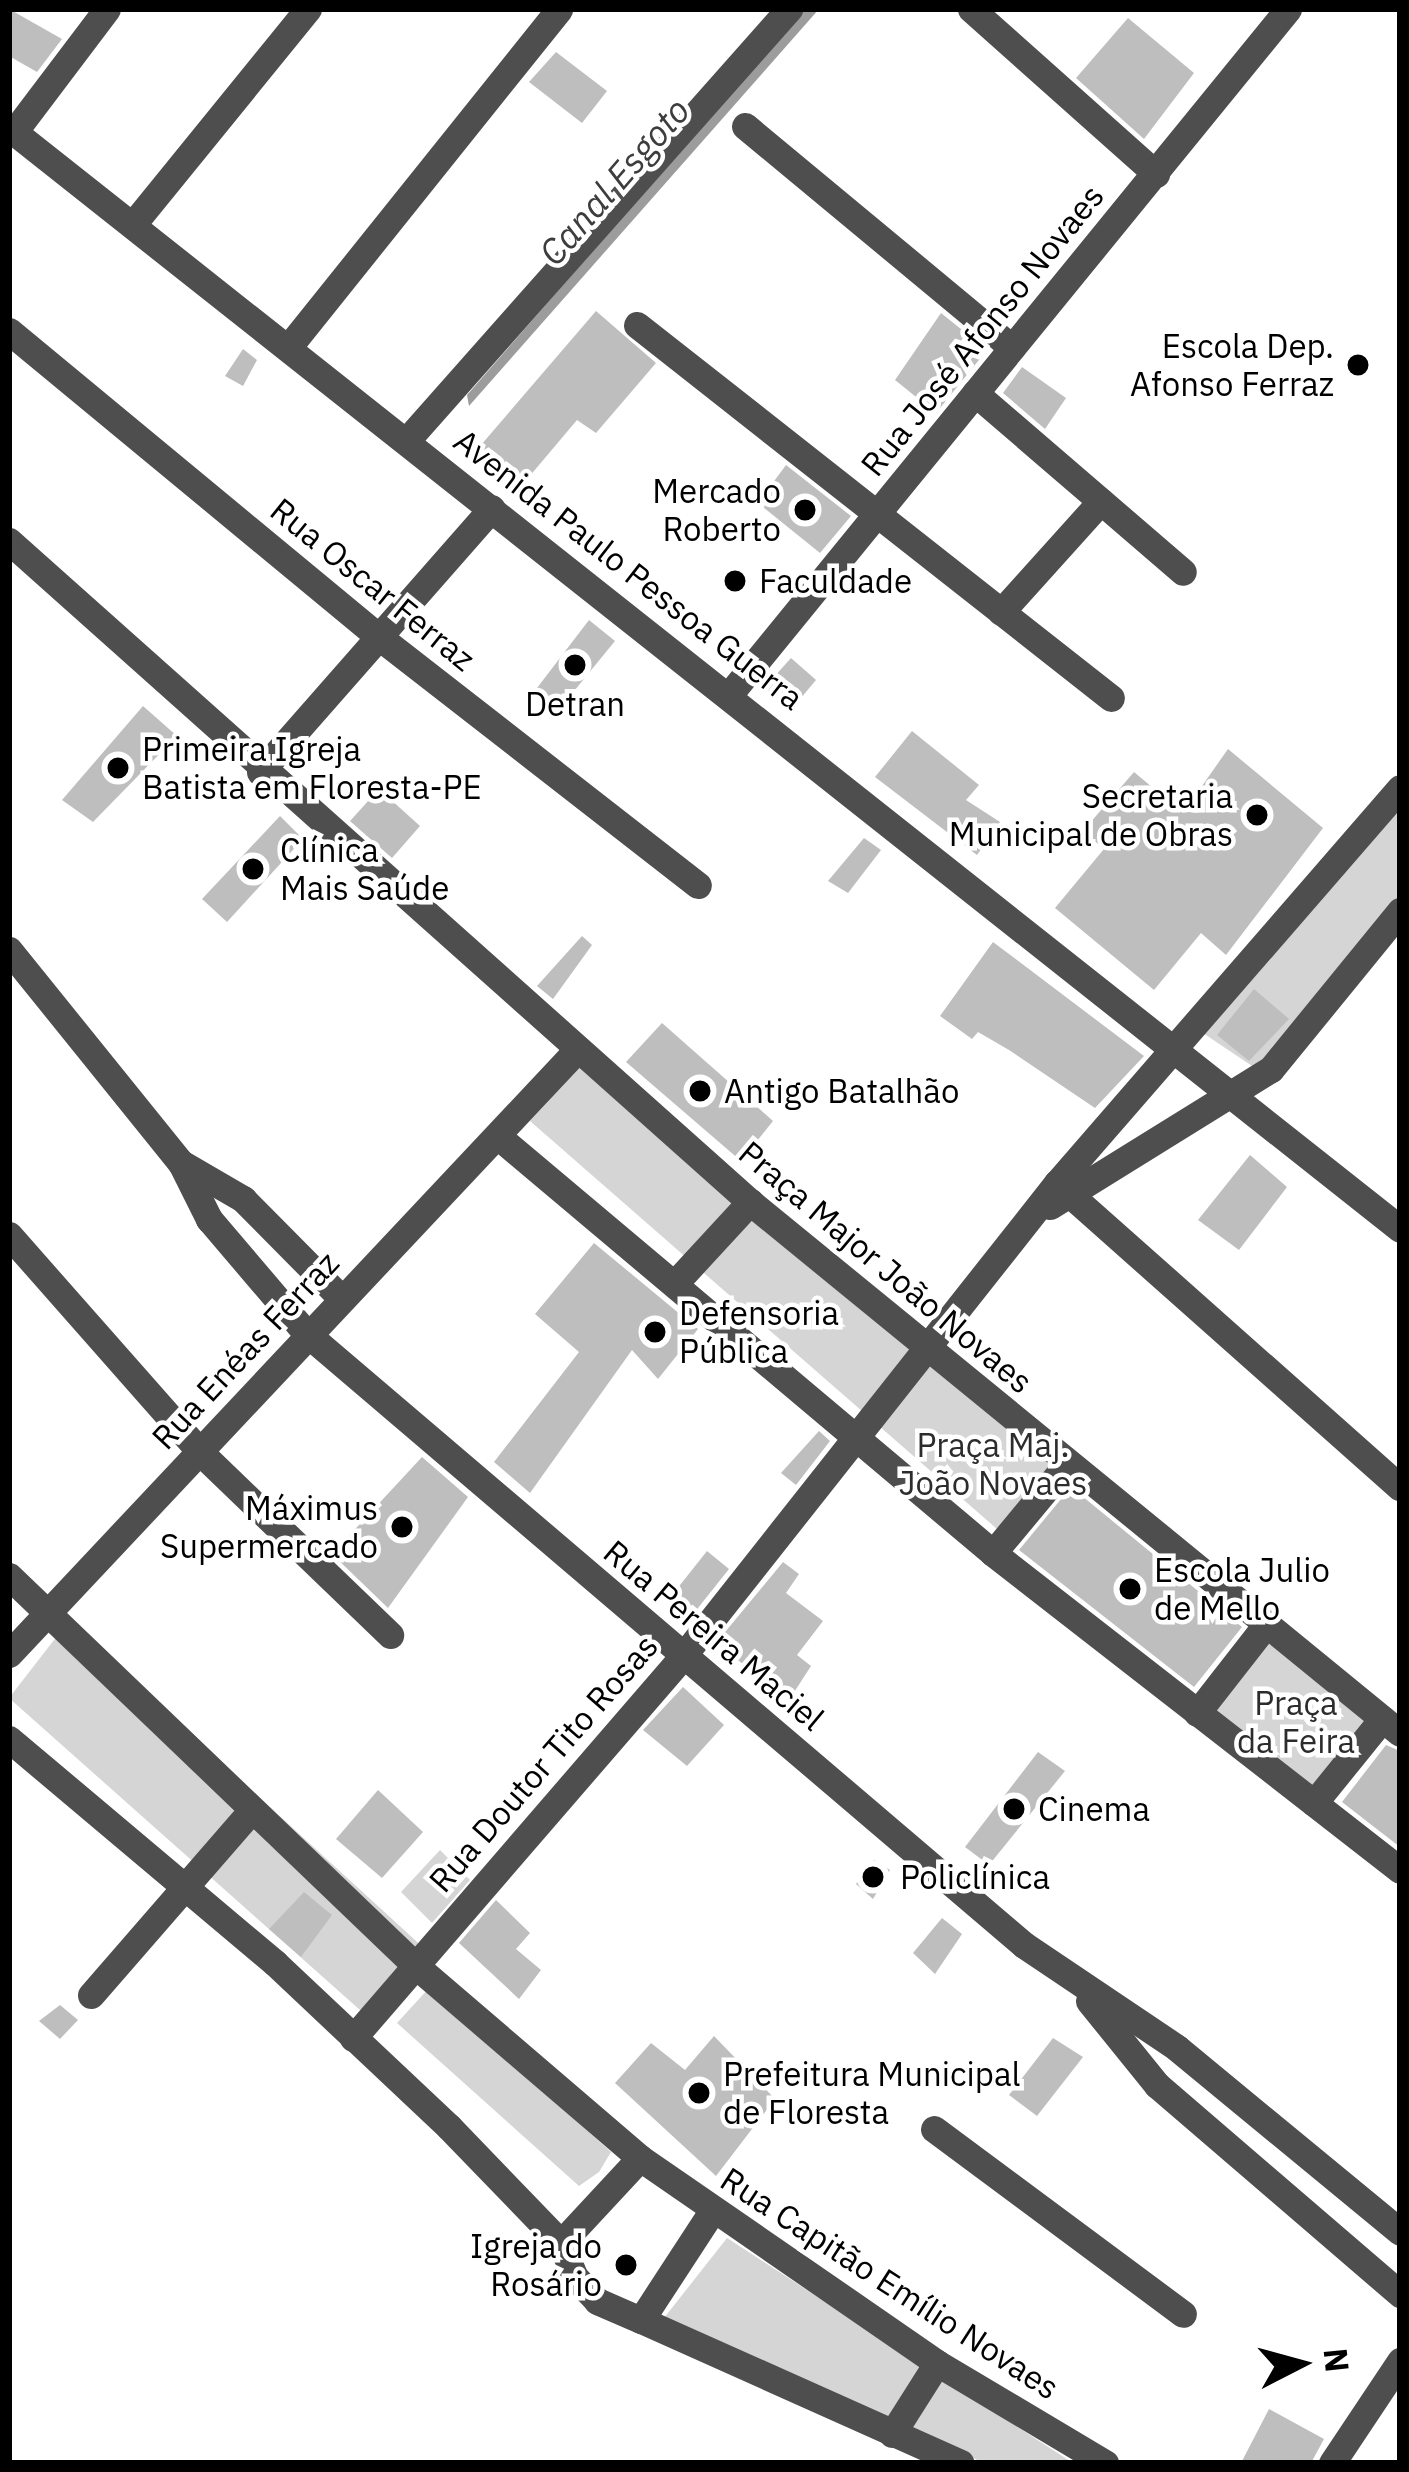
<!DOCTYPE html>
<meta charset="utf-8">
<style>
body{margin:0}
#map{position:relative;width:1409px;height:2472px;overflow:hidden;background:#fff;font-family:"IBM Plex Sans",sans-serif}
div>[style]{position:absolute}
.green>*{inset:0;background:#d5d5d5}
.water>*{inset:0;background:#9c9c9c}
.building>*{inset:0;background:#bebebe}
.minor>*{height:27px;margin:-13.5px;padding:0 13.5px;transform-origin:13.5px;border-radius:13.5px;background:#4e4e4e}
.dots>*{width:33px;height:33px;translate:-50% -50%;box-sizing:border-box;border:6px solid #fff;border-radius:50%}
span{translate:-50% -50%;white-space:nowrap;text-align:center;line-height:1.15;-webkit-text-stroke:9px #fff;paint-order:stroke}
.street-label{font-size:33px;color:#000}
.poi-label{font-size:33px;color:#000}
.right{translate:-100% -50%;text-align:right}
.left{translate:0 -50%;text-align:left}
.park-label{font-size:33px;color:#2c2c2c}
.water-label{font-size:36px;color:#3d3d3d;font-style:italic}
.frame{position:absolute;inset:0;border:12px solid #000;pointer-events:none}
.north{position:absolute;left:1241px;top:2304px;width:120px;height:120px;-webkit-text-stroke:9px #fff;paint-order:stroke;rotate:84deg;font-size:33px;font-weight:700;line-height:48px;text-align:center;color:#000}
.north::after{content:'';display:block;margin:auto;width:42px;height:54px;background:#000;clip-path:polygon(50% 0,100% 100%,50% 72%,0 100%)}
</style>
<div id="map">
<div class="green">
<i style="clip-path:polygon(1400px 774px,1400px 909px,1264px 1074px,1191px 1025px)"></i>
<i style="clip-path:polygon(586px 1061px,1066px 1465px,1005px 1536px,530px 1121px)"></i>
<i style="clip-path:polygon(68px 1622px,427px 1951px,369px 2018px,9px 1698px)"></i>
<i style="clip-path:polygon(1269px 1642px,1369px 1723px,1312px 1792px,1214px 1713px)"></i>
<i style="clip-path:polygon(440px 1850px,470px 1880px,432px 1923px,401px 1892px)"></i>
<i style="clip-path:polygon(429px 1988px,611px 2152px,599px 2172px,579px 2186px,397px 2023px)"></i>
<i style="clip-path:polygon(727px 2238px,1073px 2463px,984px 2463px,664px 2318px)"></i>
</div>
<div class="water">
<i style="clip-path:polygon(804px 9px,819px 9px,469px 406px,467px 395px)"></i>
</div>
<div class="building">
<i style="clip-path:polygon(9px 9px,62px 39px,37px 72px,9px 56px)"></i>
<i style="clip-path:polygon(1128px 18px,1194px 73px,1144px 139px,1076px 78px)"></i>
<i style="clip-path:polygon(556px 52px,607px 91px,582px 123px,529px 82px)"></i>
<i style="clip-path:polygon(596px 311px,656px 363px,596px 433px,577px 420px,512px 497px,475px 452px)"></i>
<i style="clip-path:polygon(941px 313px,987px 350px,936px 413px,895px 380px)"></i>
<i style="clip-path:polygon(243px 349px,257px 360px,243px 386px,225px 376px)"></i>
<i style="clip-path:polygon(1022px 367px,1066px 398px,1045px 429px,1003px 393px)"></i>
<i style="clip-path:polygon(786px 465px,851px 516px,820px 553px,758px 503px)"></i>
<i style="clip-path:polygon(589px 620px,615px 641px,561px 707px,537px 688px)"></i>
<i style="clip-path:polygon(791px 658px,816px 680px,790px 711px,764px 688px)"></i>
<i style="clip-path:polygon(143px 706px,177px 736px,93px 822px,62px 800px)"></i>
<i style="clip-path:polygon(912px 731px,979px 785px,966px 800px,1000px 822px,977px 855px,875px 777px)"></i>
<i style="clip-path:polygon(1228px 749px,1323px 828px,1226px 955px,1201px 933px,1154px 990px,1055px 908px,1104px 849px,1083px 831px,1134px 772px,1183px 813px)"></i>
<i style="clip-path:polygon(379px 789px,420px 826px,392px 858px,350px 821px)"></i>
<i style="clip-path:polygon(280px 816px,303px 839px,227px 922px,202px 899px)"></i>
<i style="clip-path:polygon(864px 838px,881px 850px,848px 893px,828px 881px)"></i>
<i style="clip-path:polygon(582px 936px,592px 945px,553px 999px,537px 986px)"></i>
<i style="clip-path:polygon(993px 942px,1144px 1056px,1095px 1108px,1009px 1050px,978px 1032px,972px 1039px,940px 1016px)"></i>
<i style="clip-path:polygon(1254px 989px,1289px 1019px,1249px 1061px,1217px 1035px)"></i>
<i style="clip-path:polygon(662px 1023px,773px 1121px,741px 1161px,626px 1062px)"></i>
<i style="clip-path:polygon(1250px 1155px,1287px 1187px,1239px 1250px,1198px 1220px)"></i>
<i style="clip-path:polygon(594px 1243px,698px 1329px,658px 1379px,632px 1350px,530px 1493px,494px 1462px,579px 1352px,535px 1314px)"></i>
<i style="clip-path:polygon(819px 1431px,830px 1441px,796px 1485px,781px 1473px)"></i>
<i style="clip-path:polygon(422px 1457px,468px 1497px,388px 1608px,332px 1554px)"></i>
<i style="clip-path:polygon(1071px 1487px,1242px 1627px,1194px 1687px,1019px 1550px)"></i>
<i style="clip-path:polygon(707px 1551px,729px 1569px,690px 1618px,669px 1599px)"></i>
<i style="clip-path:polygon(783px 1562px,799px 1574px,786px 1593px,823px 1621px,797px 1655px,811px 1666px,789px 1700px,716px 1643px)"></i>
<i style="clip-path:polygon(683px 1687px,724px 1725px,687px 1766px,643px 1730px)"></i>
<i style="clip-path:polygon(1386px 1745px,1400px 1751px,1400px 1847px,1342px 1802px)"></i>
<i style="clip-path:polygon(1038px 1752px,1065px 1771px,989px 1865px,965px 1847px)"></i>
<i style="clip-path:polygon(378px 1790px,423px 1832px,382px 1878px,336px 1839px)"></i>
<i style="clip-path:polygon(874px 1860px,890px 1870px,873px 1899px,856px 1884px)"></i>
<i style="clip-path:polygon(304px 1892px,332px 1915px,301px 1957px,269px 1929px)"></i>
<i style="clip-path:polygon(496px 1900px,530px 1933px,516px 1949px,541px 1970px,519px 1999px,459px 1943px)"></i>
<i style="clip-path:polygon(942px 1918px,962px 1934px,935px 1974px,913px 1953px)"></i>
<i style="clip-path:polygon(60px 2005px,78px 2020px,60px 2039px,39px 2021px)"></i>
<i style="clip-path:polygon(714px 2036px,775px 2099px,716px 2176px,615px 2083px,651px 2043px,685px 2070px)"></i>
<i style="clip-path:polygon(1053px 2038px,1083px 2057px,1037px 2116px,1009px 2095px)"></i>
<i style="clip-path:polygon(1269px 2409px,1324px 2439px,1311px 2463px,1241px 2463px)"></i>
</div>
<div class="minor">
<i style="left:971px;top:9px;width:248px;rotate:41.7deg"></i>
<i style="left:745px;top:126px;width:347px;rotate:39.7deg"></i>
<i style="left:9px;top:128px;width:1774px;rotate:38.36deg"></i>
<i style="left:14px;top:132px;width:154px;rotate:-52.9deg"></i>
<i style="left:134px;top:223px;width:276px;rotate:-50.9deg"></i>
<i style="left:637px;top:325px;width:603px;rotate:38.2deg"></i>
<i style="left:9px;top:331px;width:485px;rotate:39.6deg"></i>
<i style="left:383px;top:640px;width:399px;rotate:37.9deg"></i>
<i style="left:291px;top:344px;width:429px;rotate:-51.3deg"></i>
<i style="left:975px;top:393px;width:274px;rotate:40.7deg"></i>
<i style="left:408px;top:439px;width:575px;rotate:-48.46deg"></i>
<i style="left:9px;top:541px;width:993px;rotate:41.73deg"></i>
<i style="left:750px;top:1202px;width:839px;rotate:39.25deg"></i>
<i style="left:1001px;top:612px;width:149px;rotate:-48deg"></i>
<i style="left:729px;top:695px;width:885px;rotate:-50.82deg"></i>
<i style="left:260px;top:772px;width:351px;rotate:-48.7deg"></i>
<i style="left:9px;top:950px;width:274px;rotate:51.1deg"></i>
<i style="left:181px;top:1163px;width:63px;rotate:63.4deg"></i>
<i style="left:209px;top:1219px;width:150px;rotate:49.6deg"></i>
<i style="left:306px;top:1333px;width:943px;rotate:40.44deg"></i>
<i style="left:1024px;top:1945px;width:184px;rotate:33.9deg"></i>
<i style="left:1177px;top:2048px;width:289px;rotate:39.5deg"></i>
<i style="left:500px;top:1138px;width:644px;rotate:40.09deg"></i>
<i style="left:993px;top:1553px;width:516px;rotate:37.91deg"></i>
<i style="left:181px;top:1163px;width:72px;rotate:30.1deg"></i>
<i style="left:243px;top:1199px;width:139px;rotate:45.3deg"></i>
<i style="left:1057px;top:1183px;width:458px;rotate:41.6deg"></i>
<i style="left:1050px;top:1206px;width:260px;rotate:-31.8deg"></i>
<i style="left:1271px;top:1069px;width:204px;rotate:-50.8deg"></i>
<i style="left:9px;top:1235px;width:289px;rotate:48.6deg"></i>
<i style="left:200px;top:1452px;width:264px;rotate:43.9deg"></i>
<i style="left:677px;top:1281px;width:108px;rotate:-47.3deg"></i>
<i style="left:993px;top:1553px;width:114px;rotate:-50.3deg"></i>
<i style="left:9px;top:1576px;width:564px;rotate:43.78deg"></i>
<i style="left:416px;top:1966px;width:295px;rotate:40.6deg"></i>
<i style="left:640px;top:2158px;width:361px;rotate:34.6deg"></i>
<i style="left:937px;top:2363px;width:196px;rotate:30.8deg"></i>
<i style="left:9px;top:1654px;width:829px;rotate:-46.76deg"></i>
<i style="left:1197px;top:1713px;width:110px;rotate:-52deg"></i>
<i style="left:9px;top:1739px;width:348px;rotate:40.1deg"></i>
<i style="left:275px;top:1963px;width:239px;rotate:43.3deg"></i>
<i style="left:449px;top:2127px;width:161px;rotate:46deg"></i>
<i style="left:561px;top:2243px;width:35px;rotate:68deg"></i>
<i style="left:574px;top:2276px;width:34px;rotate:47deg"></i>
<i style="left:597px;top:2301px;width:48px;rotate:23.4deg"></i>
<i style="left:641px;top:2320px;width:130px;rotate:-56.9deg"></i>
<i style="left:1314px;top:1803px;width:108px;rotate:-51deg"></i>
<i style="left:91px;top:1995px;width:244px;rotate:-49deg"></i>
<i style="left:1089px;top:2001px;width:108px;rotate:51deg"></i>
<i style="left:1157px;top:2085px;width:321px;rotate:40.7deg"></i>
<i style="left:353px;top:2038px;width:505px;rotate:-49.18deg"></i>
<i style="left:683px;top:1656px;width:603px;rotate:-51.67deg"></i>
<i style="left:1057px;top:1183px;width:523px;rotate:-49.03deg"></i>
<i style="left:934px;top:2129px;width:310px;rotate:36.6deg"></i>
<i style="left:561px;top:2243px;width:116px;rotate:-47.1deg"></i>
<i style="left:641px;top:2320px;width:350px;rotate:24.1deg"></i>
<i style="left:892px;top:2434px;width:84px;rotate:-57.6deg"></i>
<i style="left:1332px;top:2463px;width:123px;rotate:-56.3deg"></i>
</div>
<div class="dots">
<i style="left:1358px;top:365px;background:#000"></i>
<i style="left:805px;top:510px;background:#000"></i>
<i style="left:735px;top:581px;background:#000"></i>
<i style="left:575px;top:665px;background:#000"></i>
<i style="left:118px;top:768px;background:#000"></i>
<i style="left:1257px;top:815px;background:#000"></i>
<i style="left:253px;top:869px;background:#000"></i>
<i style="left:700px;top:1091px;background:#000"></i>
<i style="left:655px;top:1332px;background:#000"></i>
<i style="left:402px;top:1527px;background:#000"></i>
<i style="left:1130px;top:1589px;background:#000"></i>
<i style="left:1014px;top:1809px;background:#000"></i>
<i style="left:873px;top:1877px;background:#000"></i>
<i style="left:699px;top:2093px;background:#000"></i>
<i style="left:626px;top:2265px;background:#000"></i>
</div>
<div class="street-label">
<span style="left:982px;top:330px;rotate:-51deg">Rua José Afonso Novaes</span>
<span style="left:629px;top:569px;rotate:38deg">Avenida Paulo Pessoa Guerra</span>
<span style="left:373px;top:584px;rotate:39deg">Rua Oscar Ferraz</span>
<span style="left:886px;top:1267px;rotate:40deg">Praça Major João Novaes</span>
<span style="left:245px;top:1350px;rotate:-47deg">Rua Enéas Ferraz</span>
<span style="left:714px;top:1635px;rotate:40deg">Rua Pereira Maciel</span>
<span style="left:543px;top:1763px;rotate:-49deg">Rua Doutor Tito Rosas</span>
<span style="left:890px;top:2283px;rotate:33deg">Rua Capitão Emílio Novaes</span>
</div>
<div class="poi-label">
<span class="right" style="left:1334px;top:365px">Escola Dep.<br>Afonso Ferraz</span>
<span class="right" style="left:781px;top:510px">Mercado<br>Roberto</span>
<span class="left" style="left:759px;top:581px">Faculdade</span>
<span style="left:575px;top:704px">Detran</span>
<span class="left" style="left:142px;top:768px">Primeira Igreja<br>Batista em Floresta-PE</span>
<span class="right" style="left:1233px;top:815px">Secretaria<br>Municipal de Obras</span>
<span class="left" style="left:280px;top:869px">Clínica<br>Mais Saúde</span>
<span class="left" style="left:724px;top:1091px">Antigo Batalhão</span>
<span class="left" style="left:679px;top:1332px">Defensoria<br>Pública</span>
<span class="right" style="left:378px;top:1527px">Máximus<br>Supermercado</span>
<span class="left" style="left:1154px;top:1589px">Escola Julio<br>de Mello</span>
<span class="left" style="left:1038px;top:1809px">Cinema</span>
<span class="left" style="left:900px;top:1877px">Policlínica</span>
<span class="left" style="left:723px;top:2093px">Prefeitura Municipal<br>de Floresta</span>
<span class="right" style="left:602px;top:2265px">Igreja do<br>Rosário</span>
</div>
<div class="park-label">
<span style="left:993px;top:1464px">Praça Maj.<br>João Novaes</span>
<span style="left:1296px;top:1722px">Praça<br>da Feira</span>
</div>
<div class="water-label">
<span style="left:614px;top:181px;rotate:-49deg">Canal Esgoto</span>
</div>
<div class="frame"></div>
<div class="north">N</div>
</div>
